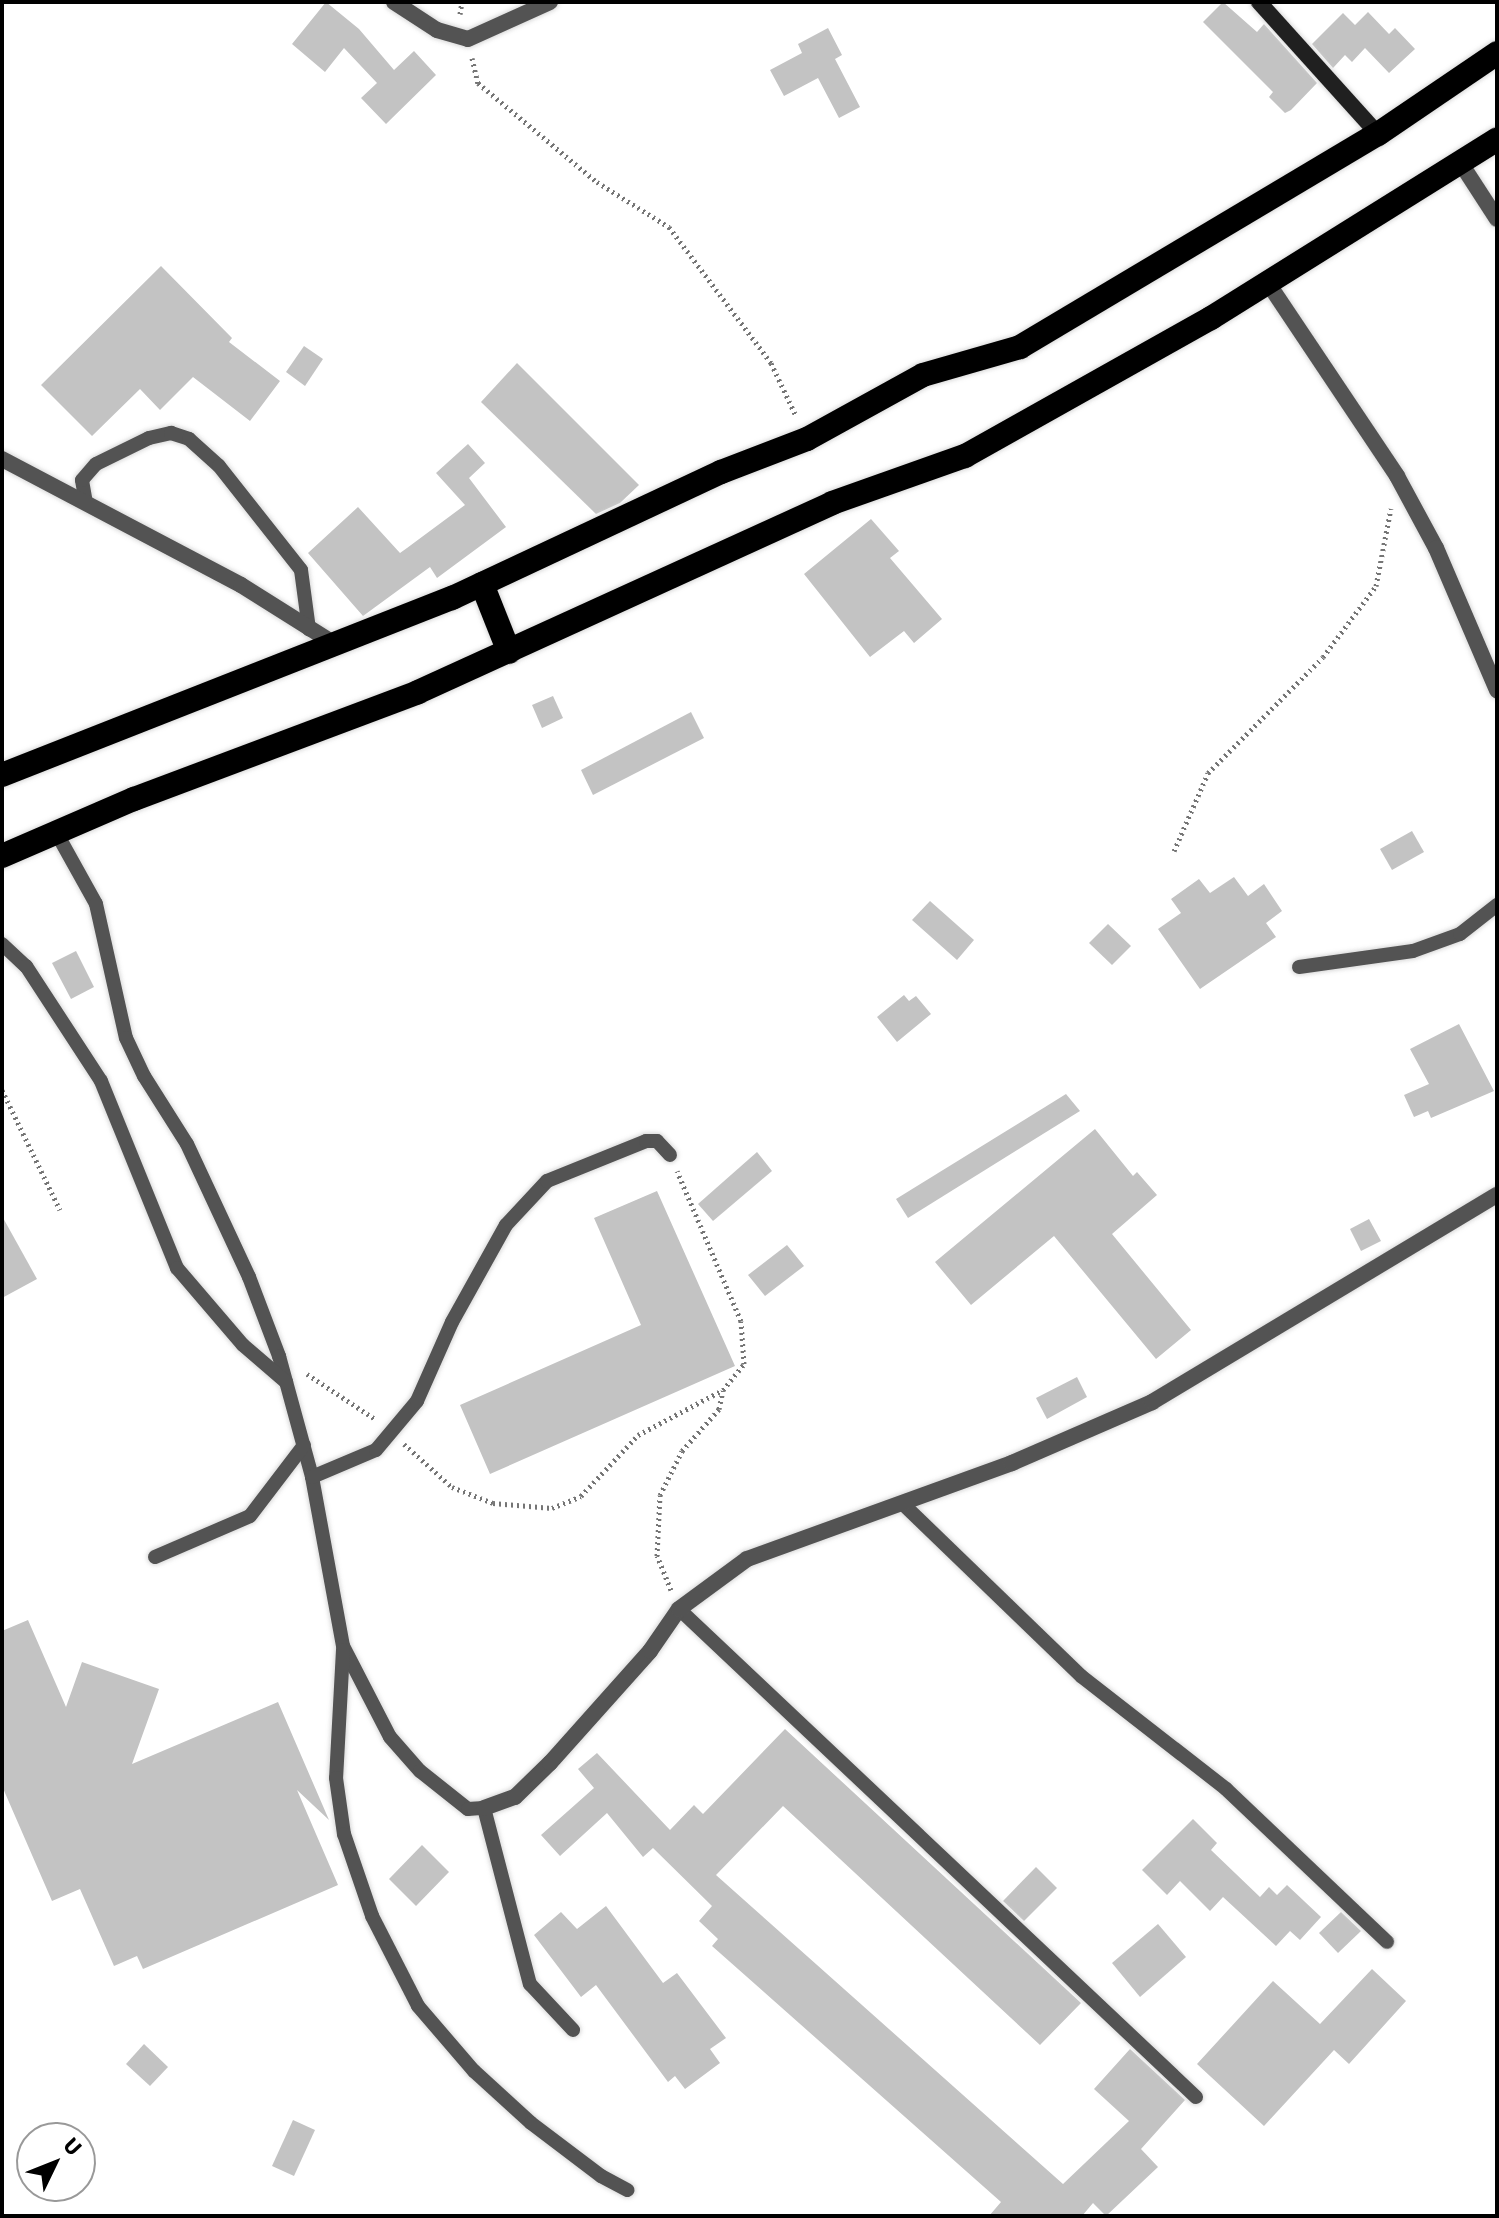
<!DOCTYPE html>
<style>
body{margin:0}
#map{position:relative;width:1499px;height:2218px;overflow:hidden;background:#fff;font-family:Signika,sans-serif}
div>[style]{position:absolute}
.building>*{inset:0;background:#c3c3c3}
.path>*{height:5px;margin-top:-2.5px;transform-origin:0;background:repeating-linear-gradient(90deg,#757575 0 2px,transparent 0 6px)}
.roads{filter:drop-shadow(0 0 2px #dbdbdb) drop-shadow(0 0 2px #dbdbdb)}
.lane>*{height:14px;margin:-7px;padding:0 7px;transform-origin:7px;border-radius:7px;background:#535353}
.street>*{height:16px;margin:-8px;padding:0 8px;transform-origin:8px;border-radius:8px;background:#535353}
.secondary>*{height:16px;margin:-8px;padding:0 8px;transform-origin:8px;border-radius:8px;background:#202020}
.highway>*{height:24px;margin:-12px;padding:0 12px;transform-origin:12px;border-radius:12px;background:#000}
span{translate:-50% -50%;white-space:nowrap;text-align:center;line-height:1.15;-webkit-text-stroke:7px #fff;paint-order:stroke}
.frame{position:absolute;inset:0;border:4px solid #000;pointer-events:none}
.north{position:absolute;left:16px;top:2122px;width:80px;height:80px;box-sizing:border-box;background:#fff;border:2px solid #999;border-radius:50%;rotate:47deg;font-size:22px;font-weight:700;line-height:32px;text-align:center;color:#000}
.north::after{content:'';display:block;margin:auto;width:28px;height:36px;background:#000;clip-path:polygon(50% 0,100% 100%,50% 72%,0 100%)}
</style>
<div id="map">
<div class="building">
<i style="clip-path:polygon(326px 2px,359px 29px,394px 70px,414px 51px,436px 75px,386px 124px,361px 98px,377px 83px,344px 48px,325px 72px,292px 44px)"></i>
<i style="clip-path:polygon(1223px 2px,1257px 32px,1264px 24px,1317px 83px,1291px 110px,1285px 113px,1269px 97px,1273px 92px,1203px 22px)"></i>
<i style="clip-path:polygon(1368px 12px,1389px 34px,1395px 28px,1415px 49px,1389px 73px,1365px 48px,1352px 62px,1345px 55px,1333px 68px,1312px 44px,1343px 13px,1355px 25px)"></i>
<i style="clip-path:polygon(828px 28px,842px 55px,835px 59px,860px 107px,839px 118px,818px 78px,784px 96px,770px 70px,802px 53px,798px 44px)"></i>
<i style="clip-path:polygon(161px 266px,232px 338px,229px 342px,280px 381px,250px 421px,193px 377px,160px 410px,140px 389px,92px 436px,41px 385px)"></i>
<i style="clip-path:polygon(304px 346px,323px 359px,305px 386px,286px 372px)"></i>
<i style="clip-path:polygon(517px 363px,639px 485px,620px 503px,596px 514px,481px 402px)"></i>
<i style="clip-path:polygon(468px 444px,485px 463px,469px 478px,506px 527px,437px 578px,430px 567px,363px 616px,308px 553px,358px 507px,400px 553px,407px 548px,465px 505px,436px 473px)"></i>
<i style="clip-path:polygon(871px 519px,899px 551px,890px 558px,942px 619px,914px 643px,904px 631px,870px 657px,804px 574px)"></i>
<i style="clip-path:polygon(553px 696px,563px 718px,542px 728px,532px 705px)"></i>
<i style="clip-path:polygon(691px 712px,704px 738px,593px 795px,581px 770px)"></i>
<i style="clip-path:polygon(1412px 831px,1424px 852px,1392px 870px,1380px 849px)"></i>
<i style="clip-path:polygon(1234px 877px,1248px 896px,1264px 884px,1282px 911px,1266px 923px,1276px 937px,1200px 989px,1158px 929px,1181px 913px,1171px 899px,1199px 879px,1210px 893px)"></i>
<i style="clip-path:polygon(930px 901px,974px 940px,957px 960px,912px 920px)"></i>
<i style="clip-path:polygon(1108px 924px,1131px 946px,1112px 965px,1089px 943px)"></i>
<i style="clip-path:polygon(76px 951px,94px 987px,71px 999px,52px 963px)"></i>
<i style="clip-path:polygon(904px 995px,909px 1001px,916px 996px,931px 1014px,897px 1042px,877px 1017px)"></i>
<i style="clip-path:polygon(1459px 1024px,1494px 1091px,1431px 1118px,1428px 1111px,1414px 1117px,1404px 1095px,1429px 1084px,1410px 1049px)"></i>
<i style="clip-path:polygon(1066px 1094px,1080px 1111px,908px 1218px,896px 1199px)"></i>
<i style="clip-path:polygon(1095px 1129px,1133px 1176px,1137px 1172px,1157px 1195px,1112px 1234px,1191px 1330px,1156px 1359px,1054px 1236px,971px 1305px,935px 1262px)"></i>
<i style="clip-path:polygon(757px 1152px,772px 1171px,713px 1221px,698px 1204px)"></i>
<i style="clip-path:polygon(657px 1191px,735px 1366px,490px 1474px,460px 1405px,641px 1325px,594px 1218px)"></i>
<i style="clip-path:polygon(2px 1216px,37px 1279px,2px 1298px)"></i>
<i style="clip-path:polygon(1369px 1219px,1381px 1241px,1361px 1251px,1350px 1229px)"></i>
<i style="clip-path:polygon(787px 1245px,804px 1266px,765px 1296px,748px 1275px)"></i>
<i style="clip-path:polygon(1077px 1377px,1087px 1397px,1047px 1419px,1036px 1398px)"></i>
<i style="clip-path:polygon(28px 1620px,66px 1707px,82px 1662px,159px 1689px,132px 1764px,278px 1702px,329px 1820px,297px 1790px,338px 1885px,143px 1969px,137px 1956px,114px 1966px,80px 1889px,52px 1901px,2px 1786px,2px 1631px)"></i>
<i style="clip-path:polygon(785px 1729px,1081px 2003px,1040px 2045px,783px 1806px,716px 1875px,1063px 2184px,1129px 2121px,1094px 2089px,1130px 2049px,1185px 2100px,1141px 2149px,1158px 2167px,1106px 2216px,1093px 2203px,1082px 2216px,989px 2216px,1001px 2202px,712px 1946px,718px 1939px,699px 1921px,712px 1906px,653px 1848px,643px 1857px,607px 1813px,560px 1856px,541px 1835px,594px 1788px,578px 1769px,597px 1753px,670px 1830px,694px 1805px,703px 1814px)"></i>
<i style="clip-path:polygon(1193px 1819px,1217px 1843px,1211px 1850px,1260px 1897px,1269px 1887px,1277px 1895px,1287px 1885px,1321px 1917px,1300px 1940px,1290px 1931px,1276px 1946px,1223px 1897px,1210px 1911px,1180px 1881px,1167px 1895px,1142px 1870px)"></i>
<i style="clip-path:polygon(422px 1845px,449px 1872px,416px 1906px,389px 1879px)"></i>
<i style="clip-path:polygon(1036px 1867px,1057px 1888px,1024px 1921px,1003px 1901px)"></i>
<i style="clip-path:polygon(606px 1906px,663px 1983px,677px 1973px,726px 2038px,710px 2049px,720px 2063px,685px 2089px,675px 2076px,668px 2082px,596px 1985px,581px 1997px,534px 1935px,561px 1912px,577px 1929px)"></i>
<i style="clip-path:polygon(1341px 1912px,1361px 1931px,1338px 1953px,1319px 1933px)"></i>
<i style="clip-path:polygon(1158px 1924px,1186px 1957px,1140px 1997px,1112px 1963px)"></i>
<i style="clip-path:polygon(1372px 1969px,1406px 2001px,1349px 2064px,1334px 2050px,1264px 2126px,1197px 2064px,1273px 1981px,1320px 2024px)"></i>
<i style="clip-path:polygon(144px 2044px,168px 2067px,150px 2086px,126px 2064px)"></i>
<i style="clip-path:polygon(293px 2120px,315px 2130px,294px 2176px,272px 2166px)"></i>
</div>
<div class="path">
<i style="left:460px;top:14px;width:12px;rotate:-81deg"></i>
<i style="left:472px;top:58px;width:26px;rotate:77deg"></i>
<i style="left:478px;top:83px;width:155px;rotate:39.8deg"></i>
<i style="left:597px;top:182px;width:85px;rotate:32deg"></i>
<i style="left:669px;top:227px;width:170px;rotate:53.1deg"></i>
<i style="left:771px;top:363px;width:59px;rotate:64.7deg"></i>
<i style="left:1174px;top:851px;width:85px;rotate:-66.4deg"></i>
<i style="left:1208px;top:773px;width:163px;rotate:-45.2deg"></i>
<i style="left:1323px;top:657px;width:89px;rotate:-53.3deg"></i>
<i style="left:1376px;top:586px;width:79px;rotate:-79.1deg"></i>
<i style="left:2px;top:1090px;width:133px;rotate:64.2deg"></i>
<i style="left:307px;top:1374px;width:82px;rotate:33.5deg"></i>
<i style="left:404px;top:1444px;width:64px;rotate:41.9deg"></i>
<i style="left:452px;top:1487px;width:44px;rotate:21.3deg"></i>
<i style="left:493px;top:1503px;width:59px;rotate:4.8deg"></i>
<i style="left:552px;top:1508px;width:31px;rotate:-22deg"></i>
<i style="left:581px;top:1496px;width:83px;rotate:-46.9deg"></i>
<i style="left:638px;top:1435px;width:96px;rotate:-27.9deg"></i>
<i style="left:671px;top:1590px;width:37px;rotate:-112deg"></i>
<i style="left:657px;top:1556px;width:61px;rotate:-87.2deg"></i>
<i style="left:660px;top:1495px;width:49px;rotate:-63.4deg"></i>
<i style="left:682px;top:1451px;width:56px;rotate:-48.6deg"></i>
<i style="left:719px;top:1409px;width:19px;rotate:-78deg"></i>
<i style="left:723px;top:1390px;width:33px;rotate:-51deg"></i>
<i style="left:744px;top:1364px;width:43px;rotate:-94deg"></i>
<i style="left:741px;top:1321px;width:163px;rotate:-113.1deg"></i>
</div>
<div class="roads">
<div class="lane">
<i style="left:86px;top:503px;width:23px;rotate:-100deg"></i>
<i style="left:82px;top:480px;width:21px;rotate:-49deg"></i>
<i style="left:96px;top:464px;width:59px;rotate:-26.1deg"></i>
<i style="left:149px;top:438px;width:23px;rotate:-13deg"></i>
<i style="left:171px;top:433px;width:19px;rotate:18deg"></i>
<i style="left:189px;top:439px;width:40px;rotate:42deg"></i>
<i style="left:219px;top:466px;width:132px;rotate:51.7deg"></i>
<i style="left:301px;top:570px;width:60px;rotate:82.3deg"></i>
<i style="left:56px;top:832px;width:82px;rotate:60.9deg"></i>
<i style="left:96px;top:904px;width:137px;rotate:77.4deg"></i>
<i style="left:126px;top:1038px;width:42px;rotate:64.7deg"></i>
<i style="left:144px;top:1076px;width:80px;rotate:57.7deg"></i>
<i style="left:187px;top:1144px;width:147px;rotate:65deg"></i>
<i style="left:249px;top:1277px;width:85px;rotate:69.2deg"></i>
<i style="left:279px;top:1356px;width:125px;rotate:74.7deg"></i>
<i style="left:312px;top:1477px;width:172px;rotate:79.6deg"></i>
<i style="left:343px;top:1646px;width:102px;rotate:62.7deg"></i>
<i style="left:390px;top:1737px;width:45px;rotate:48.6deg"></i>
<i style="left:420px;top:1771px;width:61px;rotate:38.4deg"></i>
<i style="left:468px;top:1809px;width:16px;rotate:-4deg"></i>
<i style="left:484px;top:1808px;width:182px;rotate:75.4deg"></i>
<i style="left:530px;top:1984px;width:63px;rotate:46.9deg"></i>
<i style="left:2px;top:944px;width:33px;rotate:43deg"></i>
<i style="left:26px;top:966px;width:137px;rotate:56.9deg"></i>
<i style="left:101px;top:1081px;width:202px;rotate:67.9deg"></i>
<i style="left:177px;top:1268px;width:101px;rotate:49.4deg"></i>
<i style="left:243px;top:1345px;width:57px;rotate:40.7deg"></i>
<i style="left:1299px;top:967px;width:115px;rotate:-8deg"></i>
<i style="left:1413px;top:951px;width:50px;rotate:-19.9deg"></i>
<i style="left:1460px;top:934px;width:47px;rotate:-38.1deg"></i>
<i style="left:312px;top:1477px;width:69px;rotate:-22.9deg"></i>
<i style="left:376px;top:1450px;width:64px;rotate:-50.1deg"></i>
<i style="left:417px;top:1401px;width:86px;rotate:-66.1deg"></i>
<i style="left:452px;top:1322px;width:111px;rotate:-60.9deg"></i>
<i style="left:506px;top:1225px;width:60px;rotate:-47deg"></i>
<i style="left:547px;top:1181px;width:107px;rotate:-22deg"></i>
<i style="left:646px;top:1141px;width:11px"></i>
<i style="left:657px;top:1141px;width:19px;rotate:47deg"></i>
<i style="left:904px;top:1505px;width:246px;rotate:44deg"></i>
<i style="left:1081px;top:1676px;width:184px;rotate:37.9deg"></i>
<i style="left:1226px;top:1789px;width:222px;rotate:43.5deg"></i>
<i style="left:155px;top:1557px;width:103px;rotate:-23.3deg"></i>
<i style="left:250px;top:1516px;width:89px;rotate:-52.7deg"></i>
<i style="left:679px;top:1609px;width:711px;rotate:43.35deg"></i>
<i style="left:343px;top:1650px;width:128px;rotate:93.1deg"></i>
<i style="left:336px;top:1778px;width:57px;rotate:81.9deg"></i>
<i style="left:344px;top:1834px;width:87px;rotate:71.1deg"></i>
<i style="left:372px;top:1916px;width:101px;rotate:62.9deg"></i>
<i style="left:418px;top:2006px;width:86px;rotate:49.3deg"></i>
<i style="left:474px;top:2071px;width:77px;rotate:42.4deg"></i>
<i style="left:531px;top:2123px;width:88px;rotate:37.1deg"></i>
<i style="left:601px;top:2176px;width:30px;rotate:28deg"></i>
</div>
<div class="street">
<i style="left:394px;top:2px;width:51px;rotate:33.1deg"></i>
<i style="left:437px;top:30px;width:32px;rotate:16deg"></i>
<i style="left:468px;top:39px;width:90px;rotate:-24.3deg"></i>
<i style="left:1462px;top:165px;width:64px;rotate:57.1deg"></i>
<i style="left:1268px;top:283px;width:232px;rotate:56.2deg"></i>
<i style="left:1397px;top:476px;width:82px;rotate:61.6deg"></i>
<i style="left:1436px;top:548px;width:155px;rotate:66.8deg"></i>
<i style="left:2px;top:459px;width:270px;rotate:27.8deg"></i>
<i style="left:241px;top:585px;width:109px;rotate:32.2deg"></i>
<i style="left:484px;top:1808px;width:33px;rotate:-20deg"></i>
<i style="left:515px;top:1797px;width:49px;rotate:-44.2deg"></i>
<i style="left:550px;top:1763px;width:150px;rotate:-48.2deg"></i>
<i style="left:650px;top:1651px;width:51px;rotate:-55.4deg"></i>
<i style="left:679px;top:1609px;width:84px;rotate:-36.3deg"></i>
<i style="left:747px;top:1559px;width:282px;rotate:-19.9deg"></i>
<i style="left:1012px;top:1463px;width:153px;rotate:-23.5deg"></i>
<i style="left:1152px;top:1402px;width:402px;rotate:-31deg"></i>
</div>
<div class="secondary">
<i style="left:1259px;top:2px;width:178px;rotate:48deg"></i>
</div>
<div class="highway">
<i style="left:482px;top:584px;width:73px;rotate:68.3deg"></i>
<i style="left:2px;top:775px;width:484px;rotate:-21.5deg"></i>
<i style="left:452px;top:598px;width:297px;rotate:-25.1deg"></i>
<i style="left:721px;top:472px;width:92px;rotate:-21deg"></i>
<i style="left:807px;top:439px;width:132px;rotate:-28.9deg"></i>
<i style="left:923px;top:375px;width:101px;rotate:-16.1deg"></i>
<i style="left:1020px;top:347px;width:417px;rotate:-30.8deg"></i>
<i style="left:1378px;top:134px;width:144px;rotate:-34.2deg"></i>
<i style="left:2px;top:856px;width:144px;rotate:-23.4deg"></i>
<i style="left:134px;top:799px;width:303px;rotate:-20.6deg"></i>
<i style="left:418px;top:692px;width:455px;rotate:-24.5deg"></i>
<i style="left:832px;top:503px;width:141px;rotate:-19.5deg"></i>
<i style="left:965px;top:456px;width:282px;rotate:-29.3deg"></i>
<i style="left:1211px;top:318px;width:337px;rotate:-32deg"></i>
</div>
</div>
<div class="frame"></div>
<div class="north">U</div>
</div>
